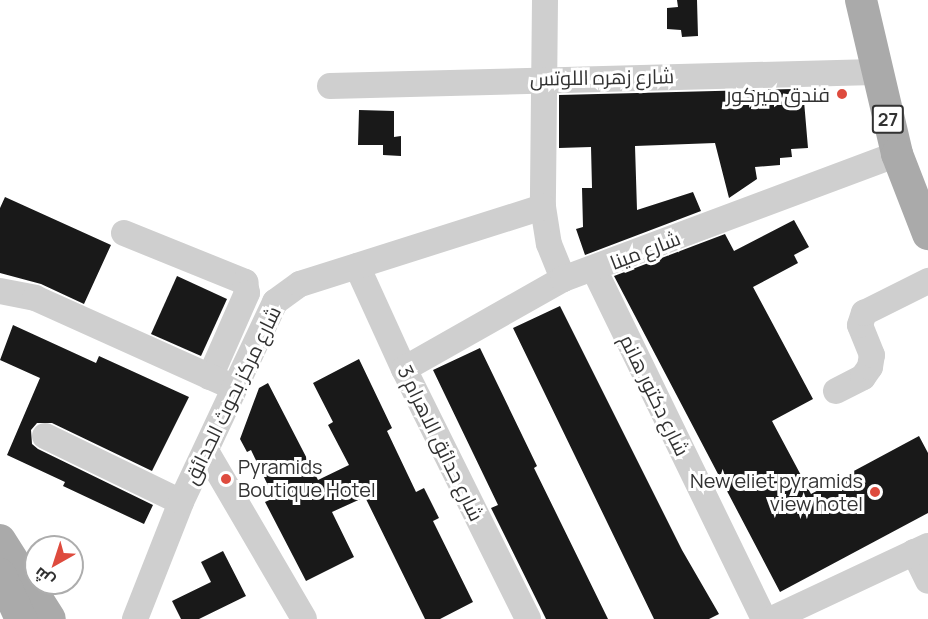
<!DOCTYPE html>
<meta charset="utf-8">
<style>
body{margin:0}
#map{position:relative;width:928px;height:619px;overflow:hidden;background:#fff;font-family:Manrope,Cairo,sans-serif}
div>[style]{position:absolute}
.building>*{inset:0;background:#191919}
.minor>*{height:26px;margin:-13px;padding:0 13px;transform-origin:13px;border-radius:13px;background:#cfcfcf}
.major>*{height:32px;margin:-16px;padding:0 16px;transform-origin:16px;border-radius:16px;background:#aaa}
.dots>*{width:16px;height:16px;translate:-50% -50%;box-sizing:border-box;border:3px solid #fff;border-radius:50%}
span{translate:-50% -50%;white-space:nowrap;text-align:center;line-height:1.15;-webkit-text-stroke:6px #fff;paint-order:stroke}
.shield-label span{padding:2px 4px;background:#fff;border:2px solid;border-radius:4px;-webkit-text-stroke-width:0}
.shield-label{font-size:18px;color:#323232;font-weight:700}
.street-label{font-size:20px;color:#323232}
.poi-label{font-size:20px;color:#323232}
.right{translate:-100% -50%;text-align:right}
.left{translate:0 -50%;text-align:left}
.north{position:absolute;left:24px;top:535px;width:60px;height:60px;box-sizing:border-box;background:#fff;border:2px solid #adadad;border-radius:50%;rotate:219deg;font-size:16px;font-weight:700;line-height:24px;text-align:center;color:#323232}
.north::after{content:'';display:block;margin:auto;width:21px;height:27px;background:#de4b3e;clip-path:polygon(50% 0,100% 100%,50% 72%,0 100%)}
</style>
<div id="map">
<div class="building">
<i style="clip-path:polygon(677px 0,697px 0,698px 36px,682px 37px,681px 30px,667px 29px,667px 8px,678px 7px)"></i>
<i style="clip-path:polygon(793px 89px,794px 102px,804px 101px,808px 148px,791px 149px,792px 157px,780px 158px,780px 165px,755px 167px,757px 179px,729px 198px,715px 143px,635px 146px,637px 210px,693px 192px,701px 211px,585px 255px,576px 229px,583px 227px,582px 188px,592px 188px,591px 147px,559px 148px,559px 95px)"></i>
<i style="clip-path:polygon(359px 110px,394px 111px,394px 137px,401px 136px,401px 156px,383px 155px,383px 145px,358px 145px)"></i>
<i style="clip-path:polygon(5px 197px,111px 245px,84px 304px,41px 284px,0 273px,0 208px)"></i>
<i style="clip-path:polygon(794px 220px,809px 247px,794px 255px,798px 263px,753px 287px,813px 399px,772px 421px,811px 494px,919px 436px,928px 453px,928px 513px,780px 592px,614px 276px,725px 234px,734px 251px)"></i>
<i style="clip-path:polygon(177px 276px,227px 299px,201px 356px,151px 334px)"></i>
<i style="clip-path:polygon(560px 306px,682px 550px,719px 614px,709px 619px,654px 619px,513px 328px)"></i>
<i style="clip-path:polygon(13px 325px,96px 363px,99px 356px,189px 397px,152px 471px,52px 423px,37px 423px,31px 430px,32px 444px,38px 449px,153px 505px,144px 524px,63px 486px,65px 482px,7px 455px,40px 378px,0 360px)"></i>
<i style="clip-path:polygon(480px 348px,537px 466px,534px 468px,608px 619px,546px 619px,491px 508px,498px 505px,433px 370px)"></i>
<i style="clip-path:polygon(359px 359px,392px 428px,387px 431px,416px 492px,424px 488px,439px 518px,433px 521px,473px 602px,440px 619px,425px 619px,365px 497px,332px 512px,354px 557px,306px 581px,265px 502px,274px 498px,251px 450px,247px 452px,240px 439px,259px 388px,268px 383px,318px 480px,349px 465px,328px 425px,333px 422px,313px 383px)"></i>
<i style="clip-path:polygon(223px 551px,246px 596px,199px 619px,181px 619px,172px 601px,211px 582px,201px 562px)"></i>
</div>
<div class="minor">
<i style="left:545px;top:0;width:207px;rotate:90.6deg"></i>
<i style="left:543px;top:207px;width:37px;rotate:81deg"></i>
<i style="left:549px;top:244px;width:38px;rotate:68deg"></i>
<i style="left:330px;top:86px;width:545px;rotate:-1.47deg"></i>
<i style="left:124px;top:233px;width:131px;rotate:22deg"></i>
<i style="left:245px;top:282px;width:11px;rotate:80deg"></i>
<i style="left:247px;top:293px;width:92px;rotate:113.8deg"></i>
<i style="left:357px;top:266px;width:113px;rotate:65.5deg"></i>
<i style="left:404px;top:369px;width:279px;rotate:63.6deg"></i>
<i style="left:594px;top:269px;width:389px;rotate:64.1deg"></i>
<i style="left:0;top:291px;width:36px;rotate:11deg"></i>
<i style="left:35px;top:298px;width:219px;rotate:24.2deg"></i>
<i style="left:404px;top:369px;width:183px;rotate:-29.5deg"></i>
<i style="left:563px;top:279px;width:357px;rotate:-20.5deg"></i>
<i style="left:836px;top:391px;width:30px;rotate:-27deg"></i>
<i style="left:863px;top:377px;width:12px;rotate:-55deg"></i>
<i style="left:870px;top:367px;width:12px;rotate:-81deg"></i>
<i style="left:872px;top:355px;width:32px;rotate:-112deg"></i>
<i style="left:860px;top:325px;width:13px;rotate:-72deg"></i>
<i style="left:864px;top:313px;width:72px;rotate:-26.6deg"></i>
<i style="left:45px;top:436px;width:151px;rotate:25.9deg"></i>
<i style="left:206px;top:451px;width:194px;rotate:59.7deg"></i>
<i style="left:914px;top:552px;width:32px;rotate:64deg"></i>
<i style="left:135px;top:619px;width:126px;rotate:-68.5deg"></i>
<i style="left:181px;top:502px;width:221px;rotate:-64.8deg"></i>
<i style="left:275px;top:302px;width:31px;rotate:-36deg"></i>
<i style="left:300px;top:284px;width:255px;rotate:-17.6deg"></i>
<i style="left:772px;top:619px;width:172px;rotate:-25.1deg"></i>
</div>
<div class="major">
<i style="left:861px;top:0;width:158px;rotate:76.8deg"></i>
<i style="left:897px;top:154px;width:86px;rotate:68.8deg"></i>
<i style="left:0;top:540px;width:93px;rotate:57.7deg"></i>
<i style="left:0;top:574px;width:50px;rotate:65deg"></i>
</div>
<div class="dots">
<i style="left:842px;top:94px;background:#de4b3e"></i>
<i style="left:226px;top:479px;background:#de4b3e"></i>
<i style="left:875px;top:492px;background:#de4b3e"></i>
</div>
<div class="shield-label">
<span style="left:888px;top:119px">27</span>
</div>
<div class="street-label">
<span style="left:602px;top:77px;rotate:-1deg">شارع زهره اللوتس</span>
<span style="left:645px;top:250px;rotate:-21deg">شارع مينا</span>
<span style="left:232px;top:395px;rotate:-64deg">شارع مركز بحوث الحدائق</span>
<span style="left:655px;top:395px;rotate:64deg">شارع دكتور هانم</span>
<span style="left:441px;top:443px;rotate:64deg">شارع حدائق الاهرام 3</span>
</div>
<div class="poi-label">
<span class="right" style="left:830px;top:94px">فندق ميركور</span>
<span class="left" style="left:238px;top:478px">Pyramids<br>Boutique Hotel</span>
<span class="right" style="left:863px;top:492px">New eliet pyramids<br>view hotel</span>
</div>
<div class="north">ش</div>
</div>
